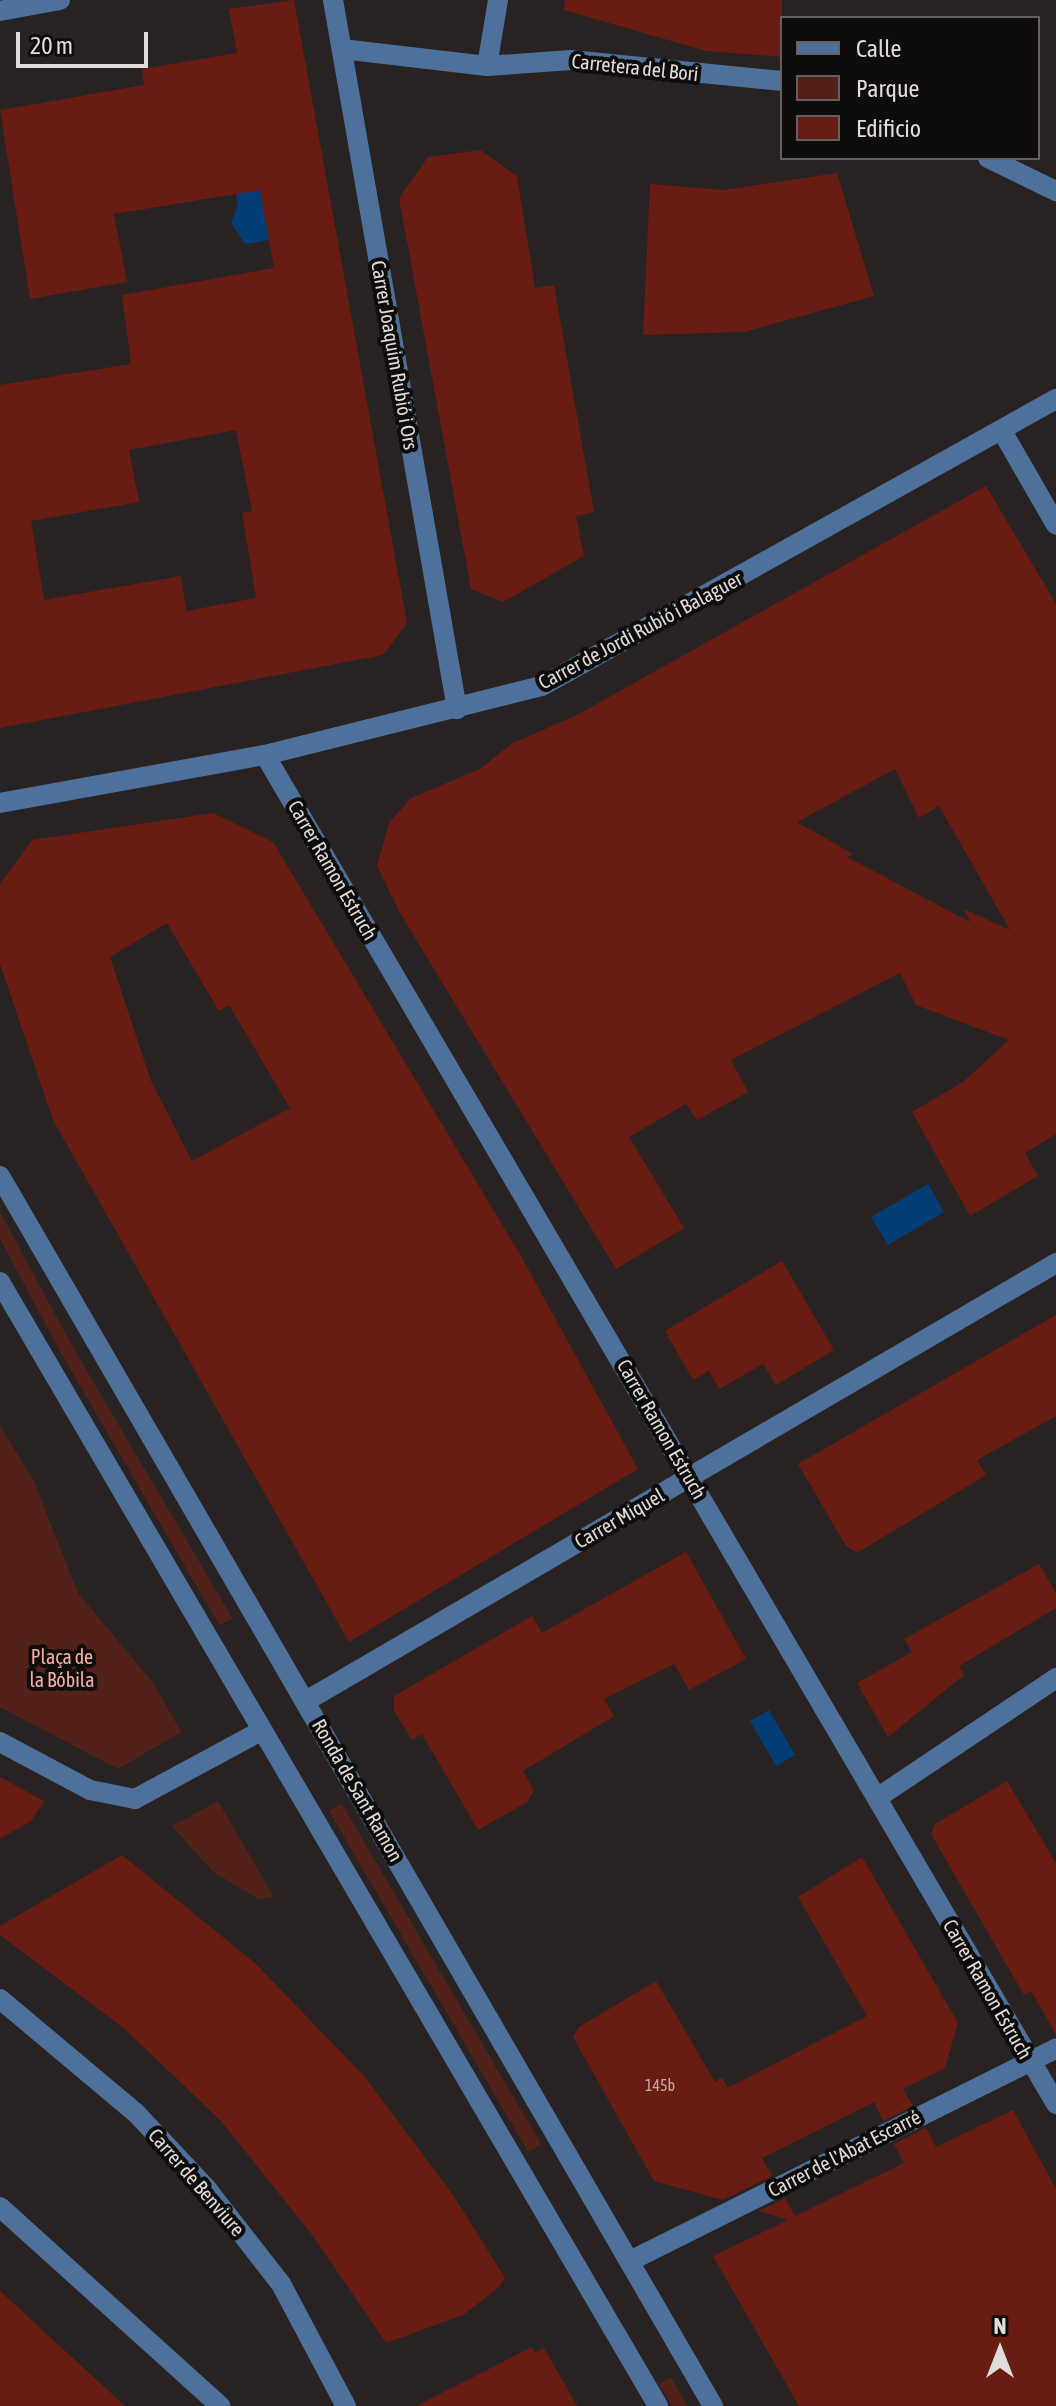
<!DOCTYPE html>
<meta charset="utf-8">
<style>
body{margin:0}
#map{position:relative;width:1056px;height:2406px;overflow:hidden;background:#282322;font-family:"Asap Condensed",sans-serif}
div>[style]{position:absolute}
.green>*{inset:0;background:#522119}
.water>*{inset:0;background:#043e76}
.building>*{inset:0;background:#691c12}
.minor>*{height:20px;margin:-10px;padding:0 10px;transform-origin:10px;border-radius:10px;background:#4e719b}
span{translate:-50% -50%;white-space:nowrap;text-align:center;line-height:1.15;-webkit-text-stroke:8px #0f0d0c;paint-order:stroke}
.number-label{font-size:16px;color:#c2acaa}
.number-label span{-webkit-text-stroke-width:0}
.street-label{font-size:20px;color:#e0dcdc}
.park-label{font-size:20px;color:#f5afa2}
.legend{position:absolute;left:780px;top:16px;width:260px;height:144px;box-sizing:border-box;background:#0f0d0c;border:2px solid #63605f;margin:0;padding:10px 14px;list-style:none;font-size:24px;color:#e0dcdc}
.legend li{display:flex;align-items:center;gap:16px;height:40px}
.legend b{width:40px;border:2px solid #63605f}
.north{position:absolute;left:960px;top:2310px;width:80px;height:80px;-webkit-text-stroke:6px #0f0d0c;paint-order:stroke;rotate:0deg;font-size:22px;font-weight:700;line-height:32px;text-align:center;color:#e0dcdc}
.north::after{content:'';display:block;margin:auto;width:28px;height:36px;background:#e0dcdc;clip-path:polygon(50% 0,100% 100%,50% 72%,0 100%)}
.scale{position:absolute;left:16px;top:32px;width:132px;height:36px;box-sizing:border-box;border:4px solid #e0dcdc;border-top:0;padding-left:10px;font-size:24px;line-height:28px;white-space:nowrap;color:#e0dcdc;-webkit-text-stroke:6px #0f0d0c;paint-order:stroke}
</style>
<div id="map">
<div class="green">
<i style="clip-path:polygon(0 1212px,74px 1349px,233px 1619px,219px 1625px,61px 1353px,0 1239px)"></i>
<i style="clip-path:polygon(0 1426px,33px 1479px,78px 1593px,154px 1684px,181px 1732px,118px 1769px,0 1707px)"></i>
<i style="clip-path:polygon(218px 1801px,274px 1897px,258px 1899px,212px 1871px,172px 1826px)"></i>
<i style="clip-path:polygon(342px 1804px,541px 2144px,528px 2152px,329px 1811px)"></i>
<i style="clip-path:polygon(671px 2377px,688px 2406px,672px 2406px,659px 2384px)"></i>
</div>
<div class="water">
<i style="clip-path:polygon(254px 153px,269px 240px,245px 244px,231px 223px,238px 205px,230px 158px)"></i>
<i style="clip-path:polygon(928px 1184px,944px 1212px,888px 1245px,871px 1217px)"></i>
<i style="clip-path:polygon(769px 1710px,795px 1755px,776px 1766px,750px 1721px)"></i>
</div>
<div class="building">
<i style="clip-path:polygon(evenodd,294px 0,407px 623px,383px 655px,0 728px,0 385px,131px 364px,122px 295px,274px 268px,260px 190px,114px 214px,127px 282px,30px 299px,0 110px,144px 85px,142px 69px,237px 53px,229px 9px,294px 0,236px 430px,252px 511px,242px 513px,256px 598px,186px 611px,181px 576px,44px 600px,31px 521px,139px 502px,129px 450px,236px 430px)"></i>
<i style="clip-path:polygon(565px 0,782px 0,782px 57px,706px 51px,564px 10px)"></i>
<i style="clip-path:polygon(480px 150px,517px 176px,535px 288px,554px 285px,594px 512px,576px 516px,584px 556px,503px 602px,471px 589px,399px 198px,428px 157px)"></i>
<i style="clip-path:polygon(837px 173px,874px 296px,744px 332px,643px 335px,650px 184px,724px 190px)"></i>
<i style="clip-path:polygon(evenodd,986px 486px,1056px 604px,1056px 1134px,1025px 1153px,1038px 1176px,970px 1216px,912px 1112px,963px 1082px,1009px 1040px,916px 1005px,900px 973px,731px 1060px,748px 1092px,697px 1120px,686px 1104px,629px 1137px,684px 1228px,616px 1269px,400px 913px,377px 866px,389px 823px,411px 798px,480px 769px,511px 744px,577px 715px,986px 486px,895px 769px,919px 818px,939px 806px,1010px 930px,964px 909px,970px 922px,847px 857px,853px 854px,797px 822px,895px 769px)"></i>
<i style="clip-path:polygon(evenodd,213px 813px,273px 842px,522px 1258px,638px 1469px,349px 1642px,53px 1120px,0 964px,0 884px,32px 840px,213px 813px,167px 923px,219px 1011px,229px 1005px,290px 1108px,192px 1161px,151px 1081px,110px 957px,167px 923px)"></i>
<i style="clip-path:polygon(782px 1261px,834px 1350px,776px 1385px,763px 1364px,719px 1389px,709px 1371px,693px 1380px,665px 1331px)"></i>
<i style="clip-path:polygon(1056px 1315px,1056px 1416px,977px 1460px,986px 1475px,857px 1553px,846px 1546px,798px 1464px)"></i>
<i style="clip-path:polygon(686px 1552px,746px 1659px,689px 1690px,674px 1664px,604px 1699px,614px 1716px,523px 1771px,534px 1791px,527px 1802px,478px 1830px,422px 1734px,412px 1740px,394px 1711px,394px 1696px,532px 1616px,542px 1633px)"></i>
<i style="clip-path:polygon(1039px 1564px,1056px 1593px,1056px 1608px,959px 1666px,964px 1675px,888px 1737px,857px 1683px,912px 1652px,904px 1639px)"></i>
<i style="clip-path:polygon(0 1777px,44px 1801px,31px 1821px,0 1839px)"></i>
<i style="clip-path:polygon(1007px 1781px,1056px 1863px,1056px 2034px,1031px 1991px,1024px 1995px,931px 1834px,935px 1824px)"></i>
<i style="clip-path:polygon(122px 1855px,256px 1964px,364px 2076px,453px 2195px,505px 2278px,498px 2288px,463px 2315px,386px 2343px,313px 2236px,221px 2121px,126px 2030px,0 1935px,0 1926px)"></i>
<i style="clip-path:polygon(862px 1857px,958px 2023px,945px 2068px,903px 2089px,913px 2106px,883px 2121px,874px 2102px,762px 2158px,772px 2176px,723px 2200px,654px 2181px,573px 2037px,579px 2027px,656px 1981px,715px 2082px,722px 2077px,728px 2088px,867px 2016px,798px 1897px)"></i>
<i style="clip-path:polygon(1013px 2110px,1056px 2189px,1056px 2406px,799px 2406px,713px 2256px,788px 2220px,759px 2211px,785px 2198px,795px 2216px,904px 2163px,894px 2144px,926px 2128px,936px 2147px)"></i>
<i style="clip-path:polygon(0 2291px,125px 2406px,0 2406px)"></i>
<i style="clip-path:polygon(532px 2347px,535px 2353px,544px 2348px,577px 2406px,416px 2406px)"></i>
</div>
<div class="minor">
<i style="left:333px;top:0;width:720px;rotate:80.08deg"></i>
<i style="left:0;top:11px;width:61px;rotate:-10.4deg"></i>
<i style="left:342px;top:49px;width:146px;rotate:6.7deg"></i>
<i style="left:487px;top:66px;width:84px;rotate:-4.1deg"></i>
<i style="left:571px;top:60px;width:212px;rotate:5.7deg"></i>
<i style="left:487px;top:66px;width:67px;rotate:-80.5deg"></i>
<i style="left:988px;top:158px;width:76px;rotate:25.9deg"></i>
<i style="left:1002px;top:431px;width:108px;rotate:60.1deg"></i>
<i style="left:265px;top:755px;width:1564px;rotate:59.61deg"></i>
<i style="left:0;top:803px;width:269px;rotate:-10.3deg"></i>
<i style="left:265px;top:755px;width:285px;rotate:-14deg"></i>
<i style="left:542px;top:686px;width:589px;rotate:-29.18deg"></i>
<i style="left:0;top:1176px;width:1422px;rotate:59.9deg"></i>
<i style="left:0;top:1282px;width:1302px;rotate:59.65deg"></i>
<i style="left:306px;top:1701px;width:869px;rotate:-30.28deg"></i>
<i style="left:0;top:1742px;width:102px;rotate:28.1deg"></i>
<i style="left:90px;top:1790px;width:46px;rotate:11.3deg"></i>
<i style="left:135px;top:1799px;width:143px;rotate:-28.4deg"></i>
<i style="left:877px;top:1798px;width:216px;rotate:-33.8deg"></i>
<i style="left:0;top:1999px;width:177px;rotate:40deg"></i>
<i style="left:136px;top:2113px;width:104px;rotate:46.9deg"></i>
<i style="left:207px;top:2189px;width:120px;rotate:52.1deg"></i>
<i style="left:281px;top:2284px;width:138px;rotate:62deg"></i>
<i style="left:0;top:2207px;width:297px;rotate:42.1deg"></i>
<i style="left:632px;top:2260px;width:474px;rotate:-26.5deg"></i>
</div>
<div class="number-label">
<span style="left:660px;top:2085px">145b</span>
</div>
<div class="street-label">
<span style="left:635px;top:67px;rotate:6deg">Carretera del Bori</span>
<span style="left:395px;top:355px;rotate:80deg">Carrer Joaquim Rubió i Ors</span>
<span style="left:640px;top:630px;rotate:-28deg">Carrer de Jordi Rubió i Balaguer</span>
<span style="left:333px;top:870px;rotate:60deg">Carrer Ramon Estruch</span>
<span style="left:662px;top:1429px;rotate:60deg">Carrer Ramon Estruch</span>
<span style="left:619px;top:1518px;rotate:-30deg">Carrer Miquel</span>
<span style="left:358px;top:1790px;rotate:60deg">Ronda de Sant Ramon</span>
<span style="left:988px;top:1989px;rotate:60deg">Carrer Ramon Estruch</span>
<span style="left:844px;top:2153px;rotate:-27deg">Carrer de l'Abat Escarré</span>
<span style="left:197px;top:2182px;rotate:49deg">Carrer de Benviure</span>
</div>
<div class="park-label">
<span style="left:62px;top:1668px">Plaça de<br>la Bóbila</span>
</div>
<ul class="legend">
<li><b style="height:10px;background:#4e719b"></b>Calle</li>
<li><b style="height:22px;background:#522119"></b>Parque</li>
<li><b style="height:22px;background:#691c12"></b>Edificio</li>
</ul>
<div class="north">N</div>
<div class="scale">20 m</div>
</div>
